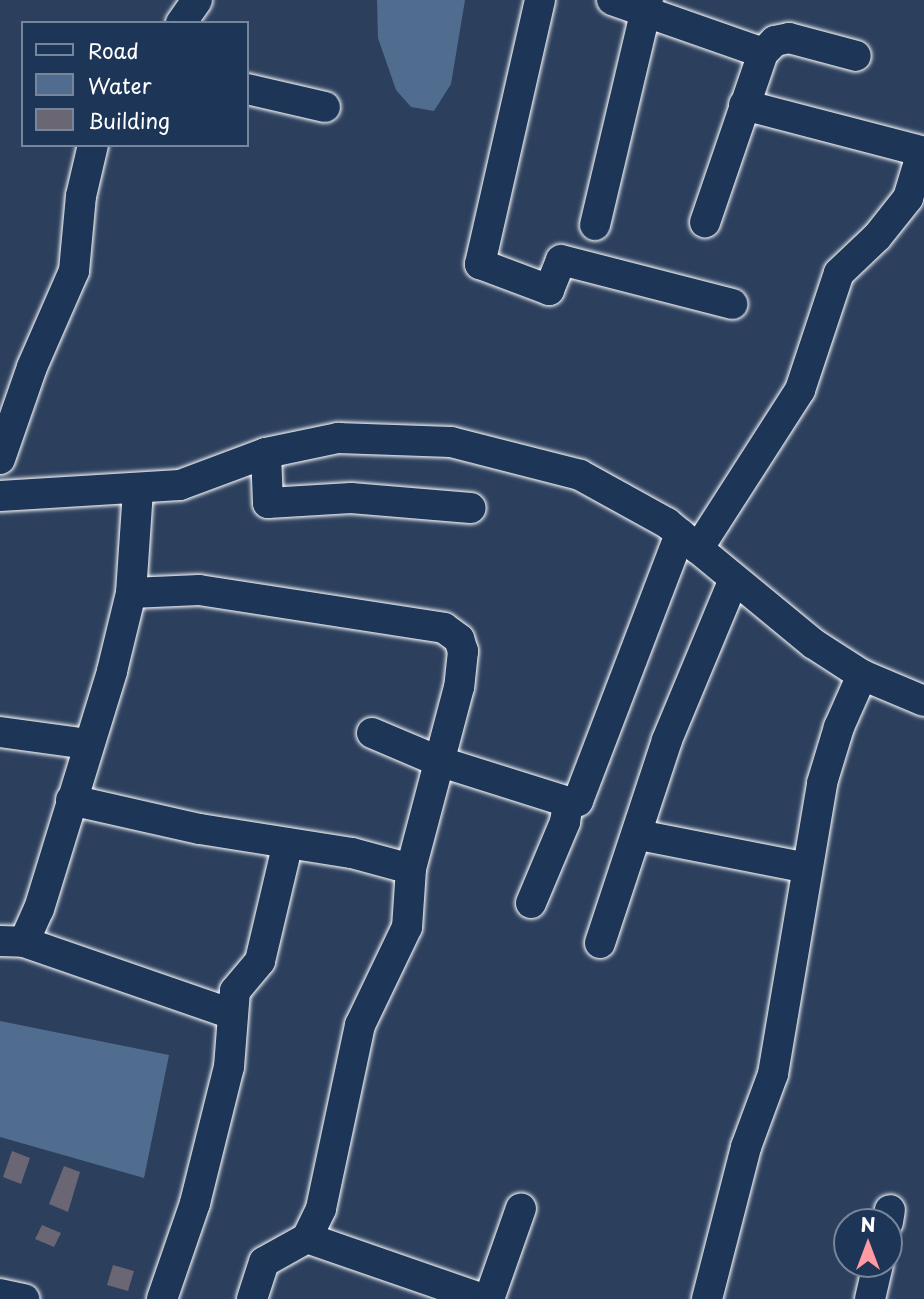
<!DOCTYPE html>
<style>
body{margin:0}
#map{position:relative;width:924px;height:1299px;overflow:hidden;background:#2c3f5d;font-family:"Playpen Sans",sans-serif}
div>[style]{position:absolute}
.water>*{inset:0;background:#506d90}
.building>*{inset:0;background:#6a6674}
.roads{filter:drop-shadow(0 0 2px #fff) drop-shadow(0 0 2px #fff)}
.minor>*{height:30px;margin:-15px;padding:0 15px;transform-origin:15px;border-radius:15px;background:#1d3557}
span{translate:-50% -50%;white-space:nowrap;text-align:center;line-height:1.15;-webkit-text-stroke:6px #1d3557;paint-order:stroke}
.legend{position:absolute;left:21px;top:21px;width:228px;height:126px;box-sizing:border-box;background:#1d3557;border:2px solid #77869a;margin:0;padding:9px 12px;list-style:none;font-size:21px;color:#fff}
.legend li{display:flex;align-items:center;gap:14px;height:35px}
.legend b{width:35px;border:2px solid #77869a}
.north{position:absolute;left:833px;top:1208px;width:70px;height:70px;box-sizing:border-box;background:#1d3557;border:2px solid #77869a;border-radius:50%;rotate:0deg;font-size:19px;font-weight:700;line-height:28px;text-align:center;color:#fff}
.north::after{content:'';display:block;margin:auto;width:24px;height:32px;background:#ff9aa2;clip-path:polygon(50% 0,100% 100%,50% 72%,0 100%)}
</style>
<div id="map">
<div class="water">
<i style="clip-path:polygon(377px 0,465px 0,451px 84px,434px 111px,411px 107px,396px 90px,378px 38px)"></i>
<i style="clip-path:polygon(0 1021px,169px 1055px,144px 1178px,0 1137px)"></i>
</div>
<div class="building">
<i style="clip-path:polygon(12px 1151px,30px 1158px,21px 1184px,3px 1177px)"></i>
<i style="clip-path:polygon(64px 1166px,80px 1172px,68px 1212px,49px 1204px)"></i>
<i style="clip-path:polygon(42px 1225px,61px 1233px,54px 1247px,35px 1239px)"></i>
<i style="clip-path:polygon(113px 1265px,134px 1271px,128px 1291px,107px 1285px)"></i>
</div>
<div class="roads">
<div class="minor">
<i style="left:540px;top:0;width:271px;rotate:102.8deg"></i>
<i style="left:480px;top:264px;width:74px;rotate:20.6deg"></i>
<i style="left:549px;top:290px;width:32px;rotate:-68deg"></i>
<i style="left:561px;top:260px;width:177px;rotate:14.4deg"></i>
<i style="left:612px;top:0;width:160px;rotate:19.3deg"></i>
<i style="left:763px;top:53px;width:179px;rotate:108.9deg"></i>
<i style="left:181px;top:23px;width:28px;rotate:-55deg"></i>
<i style="left:763px;top:53px;width:17px;rotate:-45deg"></i>
<i style="left:775px;top:41px;width:14px;rotate:-12deg"></i>
<i style="left:789px;top:38px;width:69px;rotate:15deg"></i>
<i style="left:247px;top:89px;width:80px;rotate:13deg"></i>
<i style="left:744px;top:105px;width:186px;rotate:14.6deg"></i>
<i style="left:595px;top:225px;width:231px;rotate:-76.7deg"></i>
<i style="left:266px;top:453px;width:50px;rotate:87.7deg"></i>
<i style="left:268px;top:503px;width:83px;rotate:-3.4deg"></i>
<i style="left:351px;top:498px;width:120px;rotate:4.8deg"></i>
<i style="left:0;top:459px;width:97px;rotate:-70.8deg"></i>
<i style="left:32px;top:367px;width:105px;rotate:-66.4deg"></i>
<i style="left:74px;top:271px;width:75px;rotate:-84.7deg"></i>
<i style="left:81px;top:196px;width:52px;rotate:-76.8deg"></i>
<i style="left:0;top:496px;width:180px;rotate:-3.5deg"></i>
<i style="left:180px;top:485px;width:92px;rotate:-20.4deg"></i>
<i style="left:266px;top:453px;width:74px;rotate:-11.8deg"></i>
<i style="left:338px;top:438px;width:113px;rotate:2deg"></i>
<i style="left:451px;top:442px;width:133px;rotate:14.3deg"></i>
<i style="left:580px;top:475px;width:99px;rotate:28.9deg"></i>
<i style="left:667px;top:523px;width:190px;rotate:39.5deg"></i>
<i style="left:814px;top:644px;width:57px;rotate:32.9deg"></i>
<i style="left:862px;top:675px;width:67px;rotate:22.8deg"></i>
<i style="left:698px;top:549px;width:189px;rotate:-57.3deg"></i>
<i style="left:800px;top:390px;width:123px;rotate:-71.6deg"></i>
<i style="left:839px;top:273px;width:52px;rotate:-43.5deg"></i>
<i style="left:877px;top:237px;width:50px;rotate:-51.5deg"></i>
<i style="left:908px;top:198px;width:48px;rotate:-73.1deg"></i>
<i style="left:131px;top:593px;width:68px;rotate:-2.5deg"></i>
<i style="left:199px;top:590px;width:248px;rotate:8.8deg"></i>
<i style="left:444px;top:628px;width:19px;rotate:36deg"></i>
<i style="left:459px;top:639px;width:13px;rotate:72deg"></i>
<i style="left:463px;top:651px;width:36px;rotate:96deg"></i>
<i style="left:459px;top:687px;width:188px;rotate:104.8deg"></i>
<i style="left:0;top:732px;width:89px;rotate:7.8deg"></i>
<i style="left:372px;top:733px;width:72px;rotate:23deg"></i>
<i style="left:438px;top:761px;width:136px;rotate:17.5deg"></i>
<i style="left:568px;top:802px;width:10px;rotate:-6deg"></i>
<i style="left:578px;top:801px;width:286px;rotate:-69.1deg"></i>
<i style="left:71px;top:800px;width:132px;rotate:12.7deg"></i>
<i style="left:200px;top:829px;width:154px;rotate:9deg"></i>
<i style="left:352px;top:853px;width:61px;rotate:15.2deg"></i>
<i style="left:411px;top:869px;width:58px;rotate:93.9deg"></i>
<i style="left:407px;top:927px;width:109px;rotate:115.6deg"></i>
<i style="left:360px;top:1025px;width:188px;rotate:102deg"></i>
<i style="left:321px;top:1209px;width:32px;rotate:116deg"></i>
<i style="left:307px;top:1238px;width:49px;rotate:150.8deg"></i>
<i style="left:264px;top:1262px;width:39px;rotate:108deg"></i>
<i style="left:639px;top:835px;width:171px;rotate:11.1deg"></i>
<i style="left:531px;top:903px;width:88px;rotate:-67.2deg"></i>
<i style="left:565px;top:822px;width:20px;rotate:-81deg"></i>
<i style="left:0;top:941px;width:24px;rotate:2deg"></i>
<i style="left:24px;top:942px;width:36px;rotate:-66deg"></i>
<i style="left:39px;top:909px;width:249px;rotate:-72.9deg"></i>
<i style="left:112px;top:671px;width:80px;rotate:-76.3deg"></i>
<i style="left:131px;top:593px;width:104px;rotate:-86.1deg"></i>
<i style="left:24px;top:942px;width:220px;rotate:19.1deg"></i>
<i style="left:600px;top:943px;width:214px;rotate:-71.7deg"></i>
<i style="left:667px;top:740px;width:174px;rotate:-67.4deg"></i>
<i style="left:888px;top:1222px;width:12px;rotate:-81deg"></i>
<i style="left:307px;top:1238px;width:186px;rotate:19.1deg"></i>
<i style="left:0;top:1294px;width:25px;rotate:12deg"></i>
<i style="left:162px;top:1299px;width:102px;rotate:-71deg"></i>
<i style="left:195px;top:1203px;width:140px;rotate:-76deg"></i>
<i style="left:229px;top:1067px;width:76px;rotate:-85.5deg"></i>
<i style="left:235px;top:991px;width:39px;rotate:-50deg"></i>
<i style="left:260px;top:961px;width:121px;rotate:-76.7deg"></i>
<i style="left:489px;top:1299px;width:96px;rotate:-70.6deg"></i>
<i style="left:707px;top:1299px;width:157px;rotate:-75.6deg"></i>
<i style="left:746px;top:1147px;width:78px;rotate:-69.7deg"></i>
<i style="left:773px;top:1074px;width:295px;rotate:-80.4deg"></i>
<i style="left:822px;top:783px;width:59px;rotate:-73.1deg"></i>
<i style="left:839px;top:727px;width:57px;rotate:-66.1deg"></i>
<i style="left:870px;top:1299px;width:36px;rotate:-77deg"></i>
</div>
</div>
<ul class="legend">
<li><b style="height:9px;background:#1d3557"></b>Road</li>
<li><b style="height:19px;background:#506d90"></b>Water</li>
<li><b style="height:19px;background:#6a6674"></b>Building</li>
</ul>
<div class="north">N</div>
</div>
